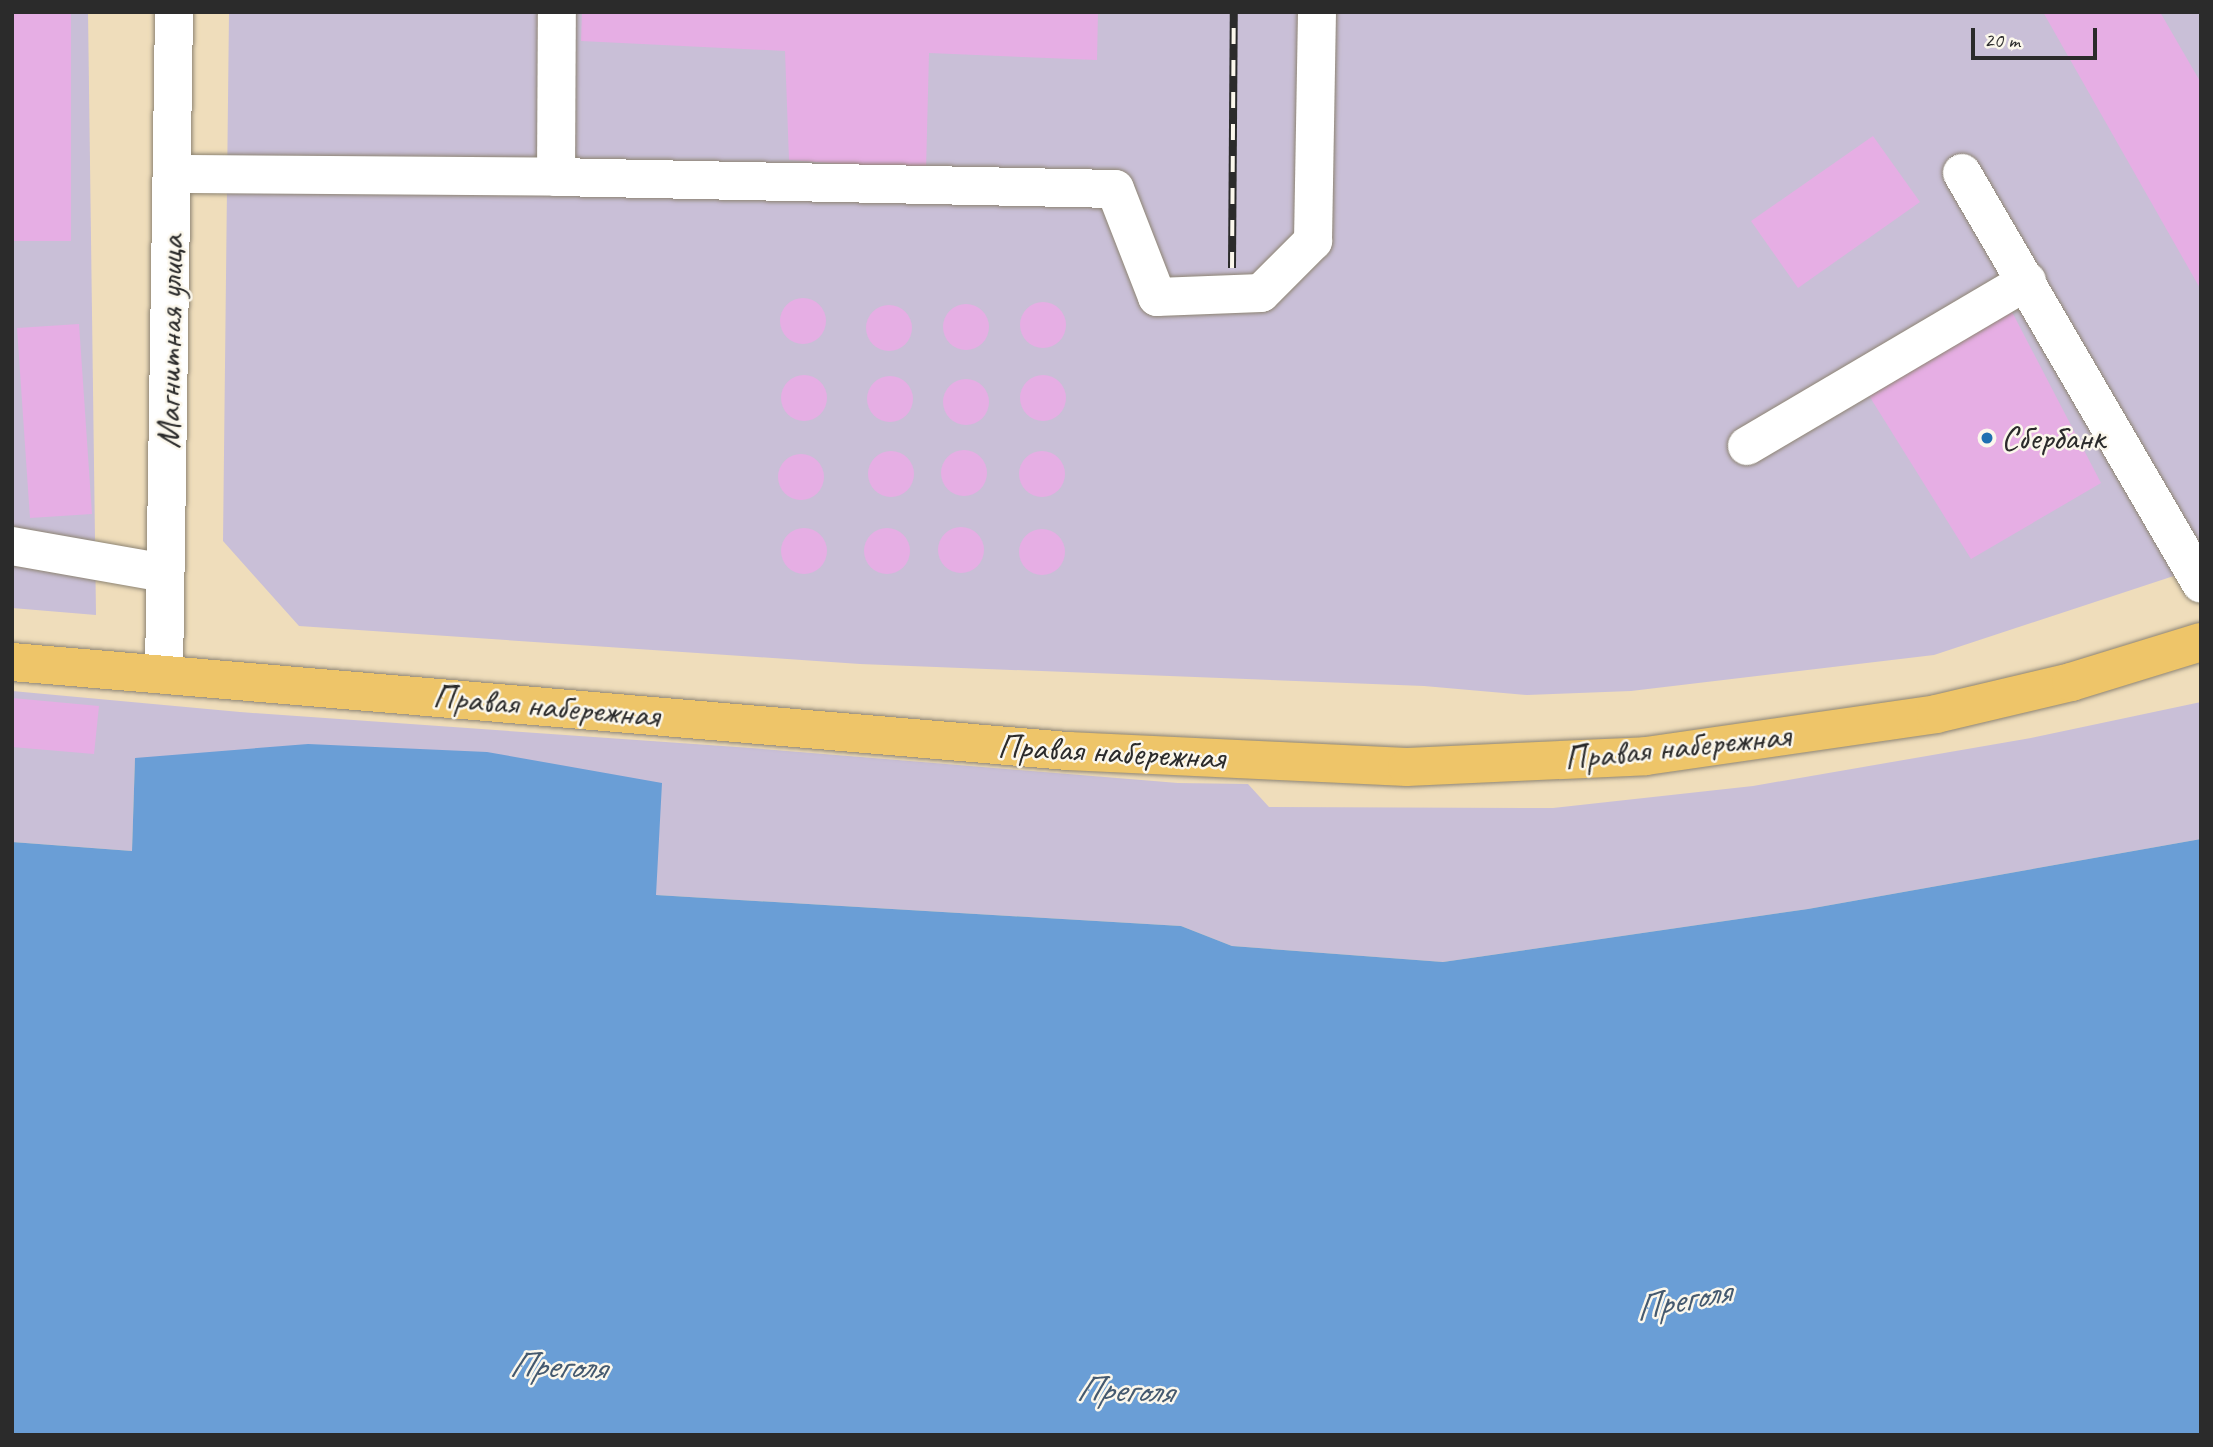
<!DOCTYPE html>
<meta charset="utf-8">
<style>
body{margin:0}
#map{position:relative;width:2213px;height:1447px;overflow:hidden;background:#efddbb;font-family:Caveat,sans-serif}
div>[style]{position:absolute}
.industrial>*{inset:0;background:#c9bfd7}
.water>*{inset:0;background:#6a9ed6}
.building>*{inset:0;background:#e6aee4}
.round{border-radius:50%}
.roads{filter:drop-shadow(0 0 2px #8d8473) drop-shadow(0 0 2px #8d8473)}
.minor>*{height:38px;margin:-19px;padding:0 19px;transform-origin:19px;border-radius:19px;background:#fff}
.major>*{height:38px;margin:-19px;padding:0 19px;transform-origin:19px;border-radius:19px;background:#eec569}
.rail>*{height:8px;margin-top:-4px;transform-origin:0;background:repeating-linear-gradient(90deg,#fbf7ec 0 16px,#2b2b2b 0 32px);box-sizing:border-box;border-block:2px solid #2b2b2b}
.dots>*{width:19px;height:19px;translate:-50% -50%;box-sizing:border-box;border:4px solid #fbf7ec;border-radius:50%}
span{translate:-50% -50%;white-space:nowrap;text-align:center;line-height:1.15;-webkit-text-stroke:5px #fbf7ec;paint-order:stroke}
.street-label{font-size:35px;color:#2b2b2b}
.poi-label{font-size:35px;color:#2b2b2b}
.left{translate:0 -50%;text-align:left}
.water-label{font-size:37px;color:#44596f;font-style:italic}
.frame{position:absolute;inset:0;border:14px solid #2b2b2b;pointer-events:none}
.scale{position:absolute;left:1971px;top:28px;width:126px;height:32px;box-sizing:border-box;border:4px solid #2b2b2b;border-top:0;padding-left:9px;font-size:21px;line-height:24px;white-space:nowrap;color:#2b2b2b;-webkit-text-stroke:5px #fbf7ec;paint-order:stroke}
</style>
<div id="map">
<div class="industrial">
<i style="clip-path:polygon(12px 12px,88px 12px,96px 615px,12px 608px)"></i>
<i style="clip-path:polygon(229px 12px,2201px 12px,2201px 567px,1934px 655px,1631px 691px,1527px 695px,1424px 686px,860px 664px,299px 626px,223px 541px)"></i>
<i style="clip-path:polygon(12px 691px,240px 712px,751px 748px,1178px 783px,1248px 784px,1269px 807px,1553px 808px,1753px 786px,2031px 738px,2201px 702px,2201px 839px,1808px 909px,1443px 962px,1232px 946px,1181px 926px,656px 895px,135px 759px,132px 851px,12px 842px)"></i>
</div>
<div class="water">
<i style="clip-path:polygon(308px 744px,487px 752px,662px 783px,656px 895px,1181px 926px,1232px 946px,1443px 962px,1808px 909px,2201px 839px,2201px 1435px,12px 1435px,12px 842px,132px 851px,135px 758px)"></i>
</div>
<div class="building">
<i style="clip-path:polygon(12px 12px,71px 12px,71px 241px,12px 241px)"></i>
<i style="clip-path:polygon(582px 12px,1098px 12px,1097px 60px,929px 53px,926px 170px,789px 160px,785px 51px,581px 41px)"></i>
<i style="clip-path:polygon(2043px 12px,2160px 12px,2201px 83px,2201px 290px)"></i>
<i style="clip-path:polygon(1873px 136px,1920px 202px,1798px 288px,1751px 221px)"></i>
<i class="round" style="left:780px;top:298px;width:46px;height:46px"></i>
<i class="round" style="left:1020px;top:302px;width:46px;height:46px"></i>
<i class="round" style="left:943px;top:304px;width:46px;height:46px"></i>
<i class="round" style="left:866px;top:305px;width:46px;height:46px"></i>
<i style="clip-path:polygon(2011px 310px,2101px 483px,1971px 559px,1868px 394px)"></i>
<i style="clip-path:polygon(79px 324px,92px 514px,30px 518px,17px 328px)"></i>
<i class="round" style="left:1020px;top:375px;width:46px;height:46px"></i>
<i class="round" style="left:781px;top:375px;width:46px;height:46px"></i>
<i class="round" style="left:867px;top:376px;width:46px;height:46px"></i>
<i class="round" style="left:943px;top:379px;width:46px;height:46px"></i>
<i class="round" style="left:941px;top:450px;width:46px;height:46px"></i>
<i class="round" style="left:1019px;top:451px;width:46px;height:46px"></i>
<i class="round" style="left:868px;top:451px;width:46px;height:46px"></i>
<i class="round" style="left:778px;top:454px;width:46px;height:46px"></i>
<i class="round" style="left:938px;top:527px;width:46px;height:46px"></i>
<i class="round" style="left:864px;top:528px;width:46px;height:46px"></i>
<i class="round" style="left:781px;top:528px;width:46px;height:46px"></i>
<i class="round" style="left:1019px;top:529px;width:46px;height:46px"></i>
<i style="clip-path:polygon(12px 698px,99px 706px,94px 754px,12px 747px)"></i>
</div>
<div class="roads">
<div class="minor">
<i style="left:1962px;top:173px;width:475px;rotate:59.8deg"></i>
<i style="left:173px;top:174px;width:383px;rotate:0.4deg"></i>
<i style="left:556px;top:177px;width:165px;rotate:-89.7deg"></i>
<i style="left:556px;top:177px;width:559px;rotate:1.23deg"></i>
<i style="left:1115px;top:189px;width:116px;rotate:68.7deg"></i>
<i style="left:1157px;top:297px;width:104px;rotate:-2.2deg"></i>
<i style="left:1261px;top:293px;width:74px;rotate:-45deg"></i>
<i style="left:1313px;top:241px;width:229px;rotate:-89deg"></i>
<i style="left:1747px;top:446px;width:325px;rotate:-30.5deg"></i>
<i style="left:12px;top:546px;width:155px;rotate:10deg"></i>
<i style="left:164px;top:672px;width:660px;rotate:-89.13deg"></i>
</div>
<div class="major">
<i style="left:12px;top:662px;width:1060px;rotate:4.82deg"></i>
<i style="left:1068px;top:751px;width:339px;rotate:2.7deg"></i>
<i style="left:1407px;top:767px;width:239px;rotate:-2.6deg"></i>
<i style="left:1646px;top:756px;width:293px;rotate:-8.2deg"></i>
<i style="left:1936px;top:714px;width:139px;rotate:-13.3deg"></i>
<i style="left:2071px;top:682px;width:136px;rotate:-17.1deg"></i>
</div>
</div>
<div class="rail">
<i style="left:1232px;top:268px;width:256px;rotate:-89.6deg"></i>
</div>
<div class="dots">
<i style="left:1987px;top:438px;background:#1f6fb2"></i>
</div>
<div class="street-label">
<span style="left:170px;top:342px;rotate:-89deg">Магнитная улица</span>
<span style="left:546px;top:706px;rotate:5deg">Правая набережная</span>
<span style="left:1677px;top:747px;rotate:-6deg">Правая набережная</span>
<span style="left:1111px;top:752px;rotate:3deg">Правая набережная</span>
</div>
<div class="poi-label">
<span class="left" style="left:2001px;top:438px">Сбербанк</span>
</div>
<div class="water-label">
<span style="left:1682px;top:1300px;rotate:-11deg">Преголя</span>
<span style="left:557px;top:1366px;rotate:2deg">Преголя</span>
<span style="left:1124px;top:1390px;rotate:2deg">Преголя</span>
</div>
<div class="frame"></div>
<div class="scale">20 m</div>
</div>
